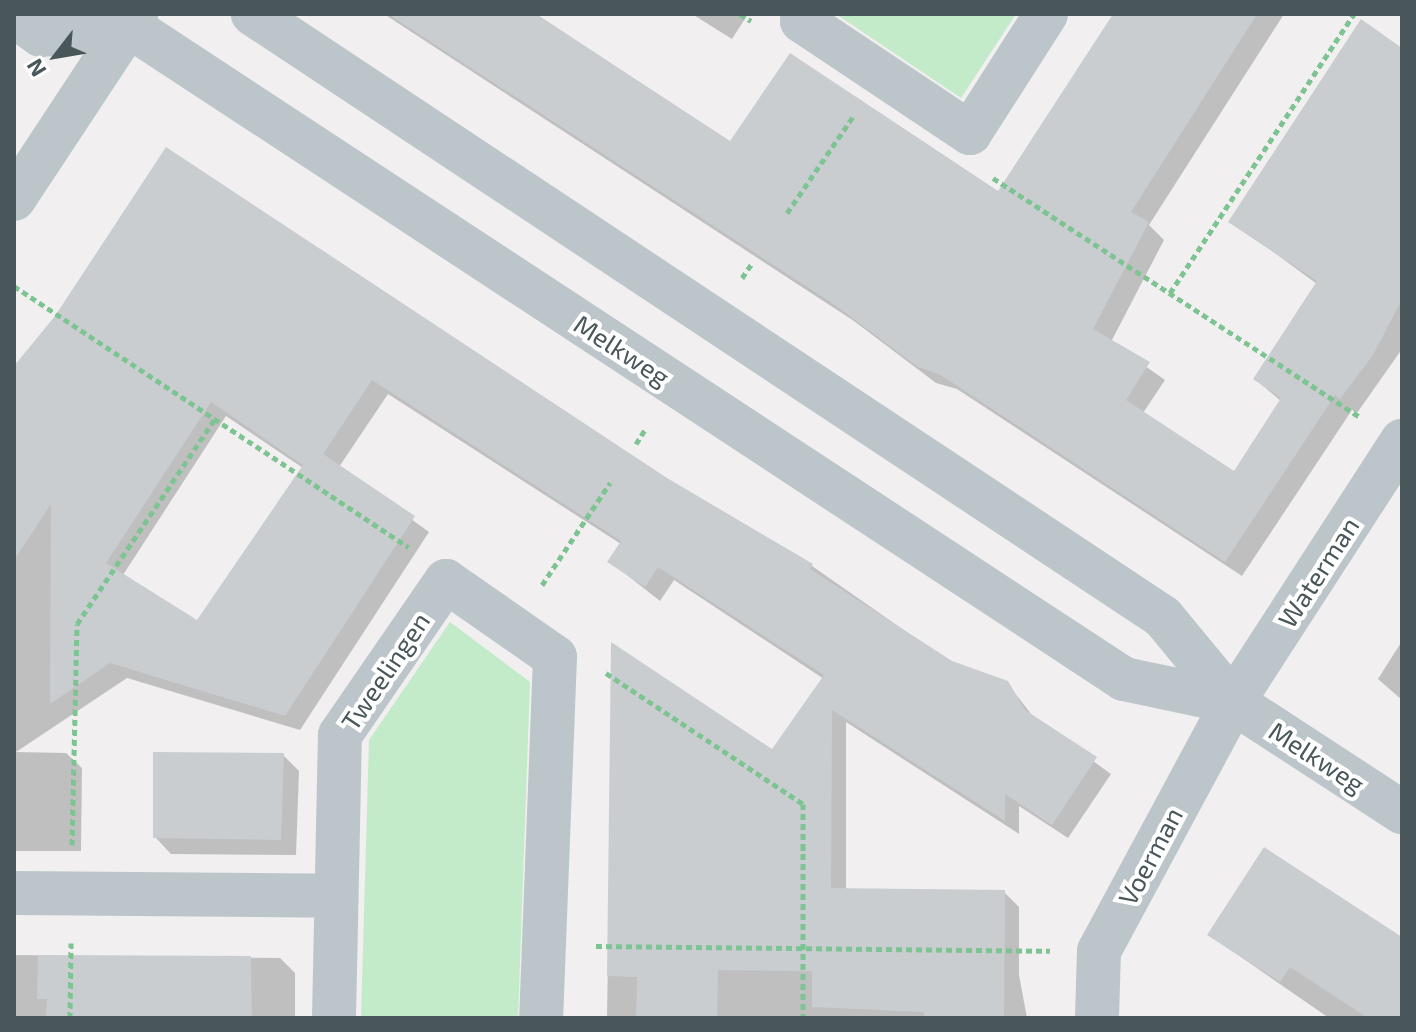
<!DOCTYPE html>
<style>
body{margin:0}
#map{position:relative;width:1416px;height:1032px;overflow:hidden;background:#f1eff0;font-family:"Exo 2",sans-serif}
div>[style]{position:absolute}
.green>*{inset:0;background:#c3eac9}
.shadow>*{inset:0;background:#0003}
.building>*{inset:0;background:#cacdd0}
.path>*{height:5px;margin-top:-2.5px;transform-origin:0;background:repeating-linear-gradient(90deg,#7ec493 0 6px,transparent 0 10px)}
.minor>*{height:44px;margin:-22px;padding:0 22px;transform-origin:22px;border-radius:22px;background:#bcc6ca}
span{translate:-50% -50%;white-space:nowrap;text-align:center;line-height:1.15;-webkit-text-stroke:8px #fff;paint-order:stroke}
.street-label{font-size:26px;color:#49565a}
.frame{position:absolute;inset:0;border:16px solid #49565a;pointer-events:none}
.north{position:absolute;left:16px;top:16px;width:80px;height:80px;-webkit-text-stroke:6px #fff;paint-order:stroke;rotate:239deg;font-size:22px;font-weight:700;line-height:32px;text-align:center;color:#49565a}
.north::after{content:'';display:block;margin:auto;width:28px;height:36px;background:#49565a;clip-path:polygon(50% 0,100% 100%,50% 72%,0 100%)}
</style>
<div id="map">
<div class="green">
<i style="clip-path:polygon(836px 14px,1016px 14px,961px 98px)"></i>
<i style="clip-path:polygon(450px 622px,530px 682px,518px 1018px,361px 1018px,369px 740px)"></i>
</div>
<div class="shadow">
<i style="clip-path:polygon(384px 14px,536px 14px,731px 143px,998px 193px,1116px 14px,1284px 14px,1149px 225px,1164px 240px,1111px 342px,1165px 380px,1143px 413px,1235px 474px,1281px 401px,1255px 379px,1317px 284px,1231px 221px,1402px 50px,1402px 349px,1357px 413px,1352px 410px,1242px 576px,957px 389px,936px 383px,854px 321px)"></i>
<i style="clip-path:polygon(692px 14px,748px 14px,732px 39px)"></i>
<i style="clip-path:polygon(evenodd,166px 150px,666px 479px,812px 566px,951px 663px,1007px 683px,1035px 719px,1111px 774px,1068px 838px,1019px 806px,1019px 834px,846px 722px,846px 891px,1004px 892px,1019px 907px,1019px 975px,1027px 1018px,607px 1018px,613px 646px,773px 752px,824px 679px,674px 580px,660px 601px,609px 561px,621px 544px,388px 394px,339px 467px,429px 532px,300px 730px,127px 678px,16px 752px,66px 753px,82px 768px,81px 851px,14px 851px,14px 371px,57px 318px,166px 150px,226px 416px,303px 468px,198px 623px,123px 575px,226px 416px)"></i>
<i style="clip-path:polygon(1402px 641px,1402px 700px,1378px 679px)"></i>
<i style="clip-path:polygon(283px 755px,299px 771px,296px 855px,171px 854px,155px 837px)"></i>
<i style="clip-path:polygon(1209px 935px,1402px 939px,1402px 1018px,1329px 1018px)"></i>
<i style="clip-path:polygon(14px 955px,280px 958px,295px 973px,295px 1018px,14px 1018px)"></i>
</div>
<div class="building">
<i style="clip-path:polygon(388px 14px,536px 14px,730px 141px,790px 53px,998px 191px,1113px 14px,1257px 14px,1131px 212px,1149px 222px,1093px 329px,1150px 362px,1126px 400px,1234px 471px,1281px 398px,1253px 379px,1317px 281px,1228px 222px,1361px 19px,1402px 48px,1402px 299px,1373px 355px,1340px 399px,1335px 395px,1225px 562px,939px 374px,918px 367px,835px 305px)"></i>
<i style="clip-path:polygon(evenodd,166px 147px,667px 478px,813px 564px,810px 569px,952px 661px,1008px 681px,1025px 710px,1097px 757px,1052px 825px,1005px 794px,1005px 821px,832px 710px,831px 888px,1005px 890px,1004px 1018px,924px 1018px,924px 1012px,812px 1007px,812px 971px,718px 970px,717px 1018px,636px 1018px,637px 977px,607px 976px,611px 642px,772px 749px,824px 675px,658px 567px,645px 587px,607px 562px,621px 541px,372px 380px,323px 454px,415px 516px,285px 716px,110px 663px,50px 704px,51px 504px,14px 560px,14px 366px,55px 316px,166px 147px,211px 402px,303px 465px,197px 620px,106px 563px,211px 402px)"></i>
<i style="clip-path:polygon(153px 752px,284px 753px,281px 840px,153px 838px)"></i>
<i style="clip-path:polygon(1264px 847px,1402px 937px,1402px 1018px,1368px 1018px,1290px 967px,1280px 982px,1207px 935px)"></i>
<i style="clip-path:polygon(38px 955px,251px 956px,252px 1018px,46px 1018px,47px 999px,37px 999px)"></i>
</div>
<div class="path">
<i style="left:740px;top:14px;width:13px;rotate:32deg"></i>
<i style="left:993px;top:178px;width:438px;rotate:33.1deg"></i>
<i style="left:787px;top:213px;width:119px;rotate:-55.6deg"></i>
<i style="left:742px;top:278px;width:18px;rotate:-56deg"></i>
<i style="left:14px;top:286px;width:473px;rotate:33.5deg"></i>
<i style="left:1170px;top:293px;width:334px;rotate:-56.6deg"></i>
<i style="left:636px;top:444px;width:19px;rotate:-58deg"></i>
<i style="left:542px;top:585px;width:123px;rotate:-56.3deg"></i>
<i style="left:606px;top:673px;width:237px;rotate:33.6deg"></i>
<i style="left:803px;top:804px;width:214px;rotate:90deg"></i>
<i style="left:72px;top:845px;width:221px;rotate:-88.7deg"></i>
<i style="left:77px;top:624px;width:246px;rotate:-56.1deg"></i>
<i style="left:596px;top:946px;width:454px;rotate:0.6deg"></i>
<i style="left:70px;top:1018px;width:75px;rotate:-89.2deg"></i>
</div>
<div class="minor">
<i style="left:806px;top:14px;width:8px;rotate:120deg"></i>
<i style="left:802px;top:21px;width:202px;rotate:33.7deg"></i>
<i style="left:970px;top:133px;width:141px;rotate:-57.4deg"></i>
<i style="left:14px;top:16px;width:33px;rotate:35deg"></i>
<i style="left:41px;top:35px;width:88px;rotate:-5.8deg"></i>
<i style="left:129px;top:26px;width:1190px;rotate:33.28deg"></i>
<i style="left:1124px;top:679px;width:111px;rotate:11.9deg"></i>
<i style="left:1233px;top:702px;width:110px;rotate:-129.5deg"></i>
<i style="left:1163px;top:617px;width:1092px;rotate:-146.47deg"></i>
<i style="left:14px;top:199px;width:222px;rotate:-56.6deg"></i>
<i style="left:1233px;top:702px;width:202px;rotate:33.1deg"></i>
<i style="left:14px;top:893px;width:320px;rotate:0.5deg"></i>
<i style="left:334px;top:1018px;width:283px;rotate:-88.8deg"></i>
<i style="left:340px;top:735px;width:187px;rotate:-55.5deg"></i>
<i style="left:446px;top:581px;width:133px;rotate:34.9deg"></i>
<i style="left:555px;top:657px;width:361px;rotate:92.2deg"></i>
<i style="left:1097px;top:1018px;width:67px;rotate:-88.3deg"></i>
<i style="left:1099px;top:951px;width:283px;rotate:-61.7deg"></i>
<i style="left:1233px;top:702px;width:311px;rotate:-57.1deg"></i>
</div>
<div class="street-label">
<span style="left:622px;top:350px;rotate:33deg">Melkweg</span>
<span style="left:1318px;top:572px;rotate:-57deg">Waterman</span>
<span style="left:385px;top:671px;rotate:-56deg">Tweelingen</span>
<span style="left:1317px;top:757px;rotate:33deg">Melkweg</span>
<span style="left:1150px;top:856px;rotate:-62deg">Voerman</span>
</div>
<div class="frame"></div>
<div class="north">N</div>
</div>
